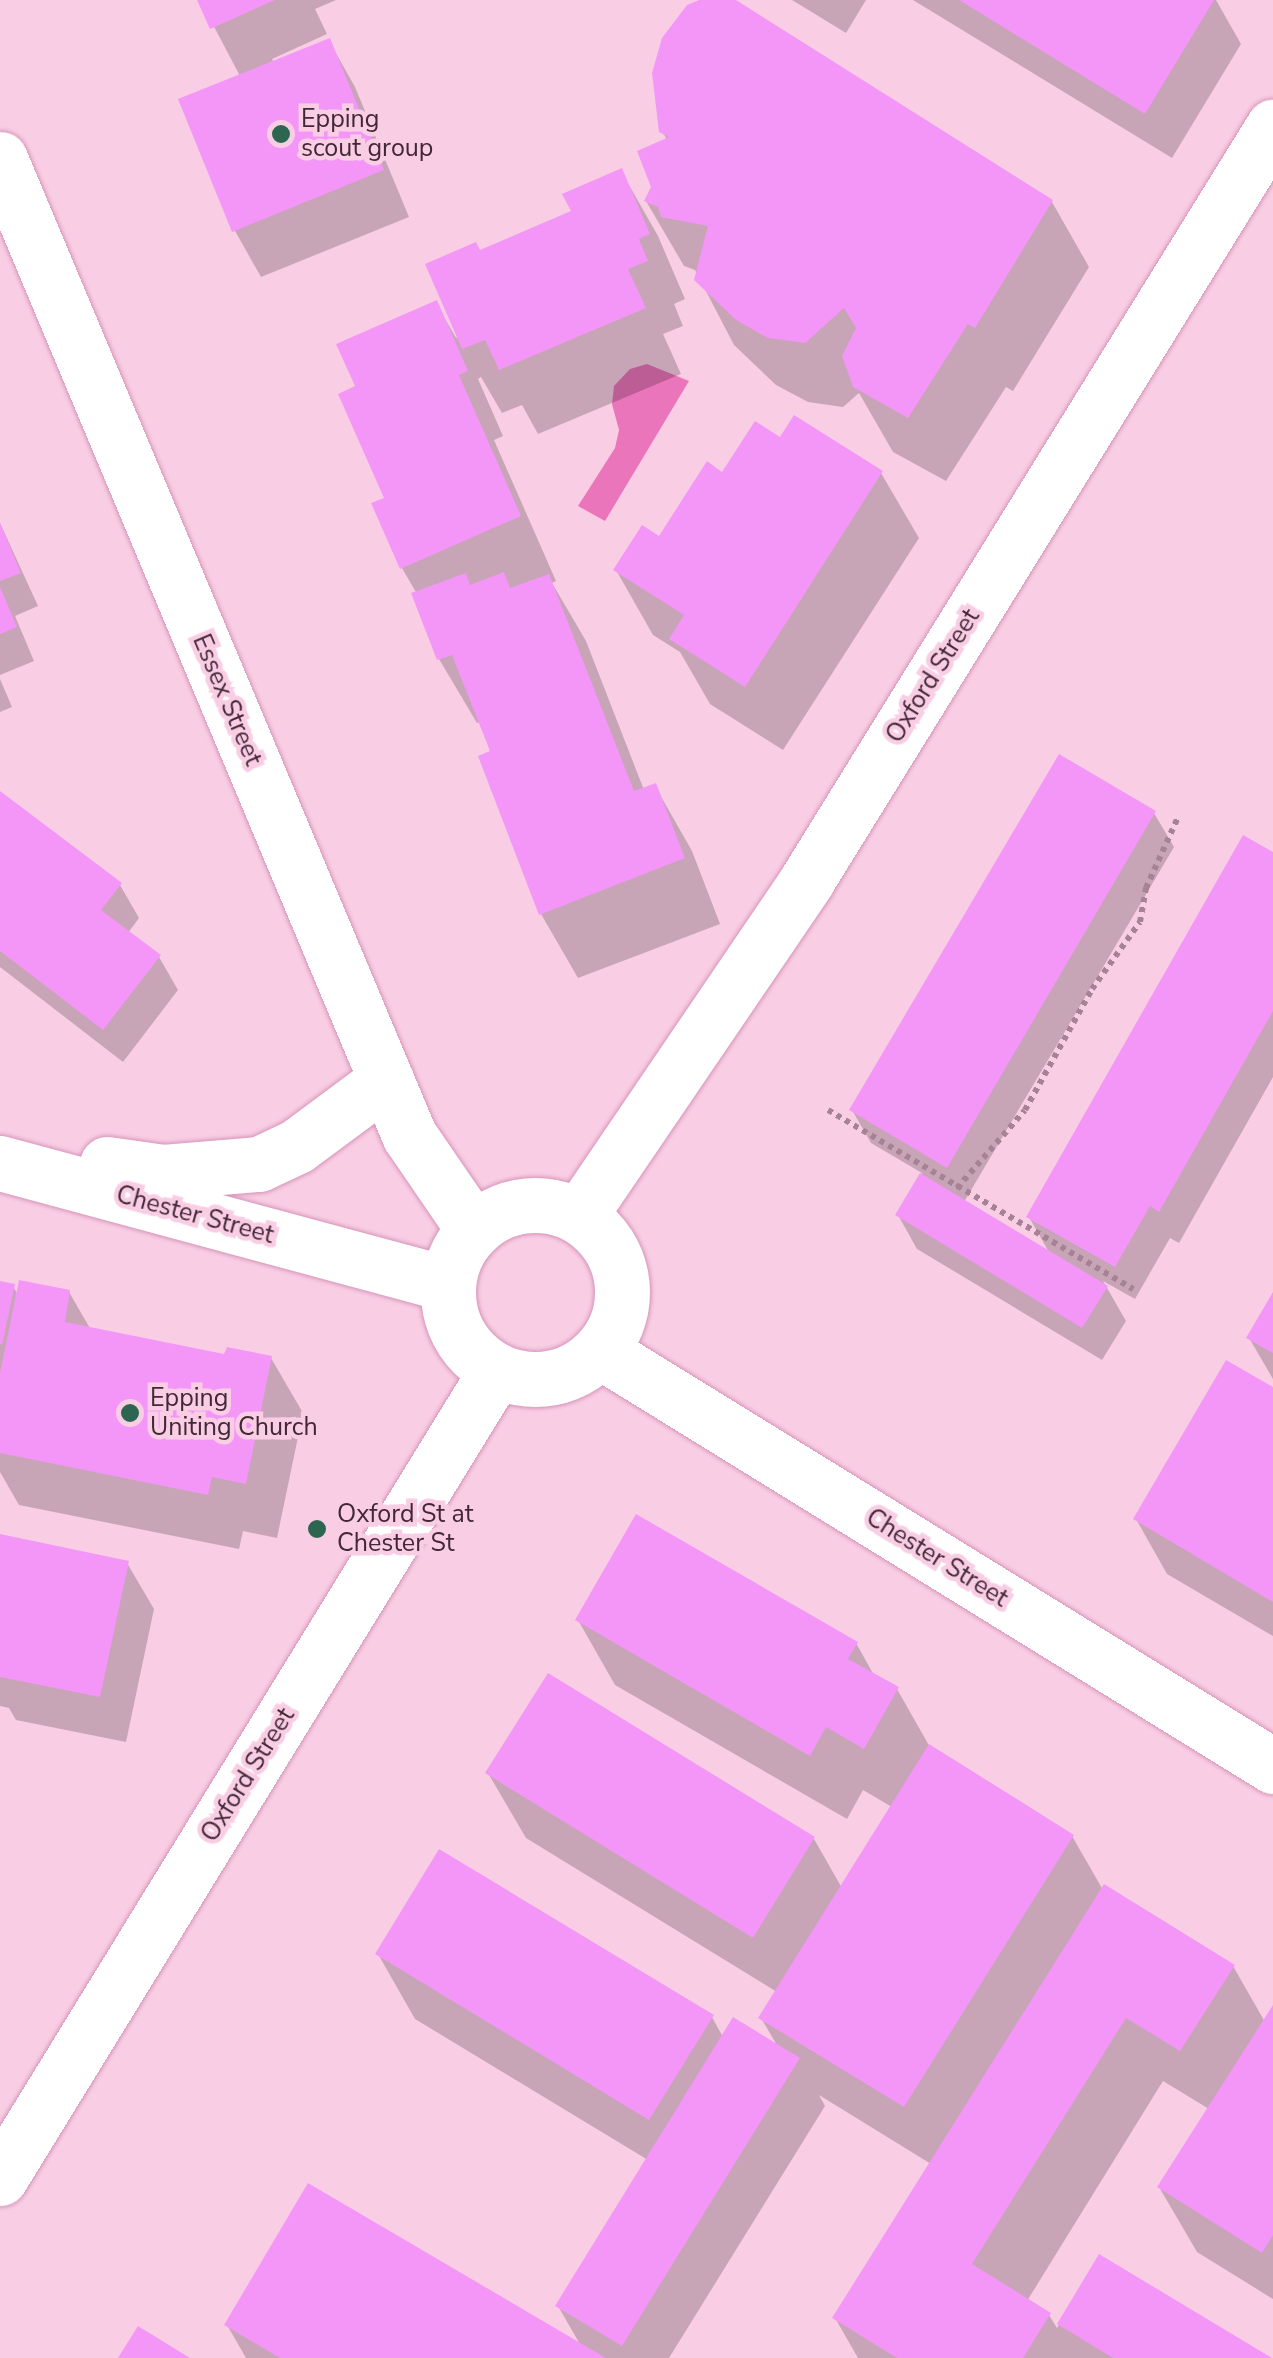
<!DOCTYPE html>
<style>
body{margin:0}
#map{position:relative;width:1273px;height:2358px;overflow:hidden;background:#f9cee4;font-family:"Nunito Sans",sans-serif}
div>[style]{position:absolute}
.water>*{inset:0;background:#eb75bb}
.shadow>*{inset:0;background:#0003}
.building>*{inset:0;background:#f396f7}
.path>*{height:6px;margin-top:-3px;transform-origin:0;background:repeating-linear-gradient(90deg,#a68295 0 5px,transparent 0 10px)}
.roads{filter:drop-shadow(0 0 2px #d794b9) drop-shadow(0 0 2px #d794b9)}
.minor>*{height:55px;margin:-27.5px;padding:0 27.5px;transform-origin:27.5px;border-radius:27.5px;background:#fff}
.minor>.ring{margin:-27.5px;padding:0;box-sizing:content-box;background:none;border:55px solid #fff;border-radius:50%}
.dots>*{width:28px;height:28px;translate:-50% -50%;box-sizing:border-box;border:5px solid #f9cee4;border-radius:50%}
span{translate:-50% -50%;white-space:nowrap;text-align:center;line-height:1.15;-webkit-text-stroke:9px #f9cee4;paint-order:stroke}
.poi-label{font-size:25px;color:#422736}
.left{translate:0 -50%;text-align:left}
.street-label{font-size:25px;color:#422736}
</style>
<div id="map">
<div class="water">
<i style="clip-path:polygon(647px 364px,689px 381px,605px 521px,578px 506px,615px 448px,619px 430px,612px 404px,614px 386px,630px 369px)"></i>
</div>
<div class="shadow">
<i style="clip-path:polygon(200px 0,336px 0,315px 9px,327px 34px,272px 59px,274px 63px,329px 41px,355px 87px,409px 217px,261px 277px,235px 231px,181px 100px,240px 76px)"></i>
<i style="clip-path:polygon(705px 0,732px 0,1052px 202px,1089px 267px,1013px 391px,1006px 387px,946px 481px,893px 452px,859px 393px,843px 407px,808px 402px,776px 385px,734px 345px,695px 270px,684px 266px,646px 201px,668px 141px,662px 131px)"></i>
<i style="clip-path:polygon(792px 0,866px 0,846px 33px)"></i>
<i style="clip-path:polygon(913px 0,1216px 0,1241px 44px,1172px 158px)"></i>
<i style="clip-path:polygon(621px 171px,658px 236px,685px 299px,674px 304px,683px 326px,663px 334px,681px 374px,538px 434px,522px 405px,502px 413px,481px 377px,478px 379px,503px 436px,494px 440px,556px 581px,552px 583px,586px 641px,644px 790px,655px 786px,692px 851px,720px 924px,578px 978px,541px 914px,481px 722px,477px 723px,439px 659px,417px 594px,402px 568px,358px 388px,436px 303px,456px 338px,459px 336px,480px 253px,574px 212px)"></i>
<i style="clip-path:polygon(781px 441px,881px 473px,919px 538px,783px 750px,710px 704px,680px 652px,653px 635px,616px 570px,660px 539px,723px 475px)"></i>
<i style="clip-path:polygon(0 523px,38px 606px,15px 616px,34px 661px,0 675px)"></i>
<i style="clip-path:polygon(0 679px,12px 707px,0 712px)"></i>
<i style="clip-path:polygon(0 794px,120px 885px,139px 918px,128px 933px,159px 957px,178px 990px,123px 1062px,0 967px)"></i>
<i style="clip-path:polygon(1154px 813px,1174px 847px,964px 1202px,1050px 1254px,1029px 1217px,1273px 854px,1273px 1077px,1179px 1243px,1170px 1238px,1135px 1299px,1103px 1281px,1126px 1321px,1102px 1360px,917px 1249px,898px 1215px,922px 1173px,871px 1143px,852px 1110px)"></i>
<i style="clip-path:polygon(0 1284px,13px 1286px,18px 1295px,69px 1292px,91px 1330px,225px 1357px,271px 1358px,303px 1413px,277px 1538px,243px 1531px,239px 1549px,19px 1505px,0 1472px)"></i>
<i style="clip-path:polygon(1273px 1297px,1273px 1379px,1249px 1338px)"></i>
<i style="clip-path:polygon(1273px 1390px,1273px 1636px,1167px 1574px,1136px 1519px)"></i>
<i style="clip-path:polygon(0 1536px,127px 1563px,154px 1609px,126px 1742px,16px 1720px,9px 1708px,0 1706px)"></i>
<i style="clip-path:polygon(578px 1620px,856px 1643px,875px 1677px,897px 1689px,931px 1749px,1072px 1836px,1103px 1890px,1233px 1966px,1265px 2022px,1273px 2009px,1273px 2299px,1197px 2252px,1159px 2187px,1209px 2109px,1163px 2081px,1027px 2301px,1049px 2315px,1057px 2328px,1100px 2257px,1267px 2358px,858px 2358px,835px 2318px,931px 2164px,819px 2095px,825px 2106px,669px 2358px,246px 2358px,227px 2325px,581px 2346px,558px 2306px,648px 2160px,415px 2019px,378px 1954px,712px 2017px,723px 2037px,778px 2047px,761px 2018px,777px 1992px,526px 1838px,488px 1773px,814px 1839px,842px 1888px,892px 1807px,863px 1790px,847px 1819px,615px 1685px)"></i>
</div>
<div class="building">
<i style="clip-path:polygon(197px 0,275px 0,210px 29px)"></i>
<i style="clip-path:polygon(699px 0,736px 0,1053px 200px,975px 328px,968px 324px,908px 418px,853px 387px,842px 356px,856px 328px,844px 308px,805px 343px,768px 338px,736px 320px,694px 280px,708px 226px,661px 217px,658px 207px,644px 201px,651px 187px,637px 151px,669px 137px,659px 132px,652px 73px,662px 38px,687px 5px)"></i>
<i style="clip-path:polygon(959px 0,1214px 0,1145px 114px)"></i>
<i style="clip-path:polygon(330px 38px,384px 170px,232px 232px,178px 99px)"></i>
<i style="clip-path:polygon(622px 168px,650px 234px,639px 239px,648px 261px,628px 269px,646px 308px,499px 370px,485px 340px,462px 349px,425px 264px,476px 242px,480px 250px,571px 211px,562px 194px)"></i>
<i style="clip-path:polygon(437px 300px,468px 371px,459px 375px,521px 516px,400px 569px,371px 503px,384px 498px,338px 394px,355px 386px,336px 344px)"></i>
<i style="clip-path:polygon(794px 415px,883px 471px,745px 687px,669px 639px,684px 615px,613px 570px,642px 525px,659px 536px,707px 461px,722px 472px,755px 421px,780px 437px)"></i>
<i style="clip-path:polygon(0 523px,21px 573px,0 581px)"></i>
<i style="clip-path:polygon(504px 572px,510px 588px,549px 574px,634px 791px,656px 783px,685px 858px,539px 915px,478px 756px,490px 751px,452px 655px,437px 660px,411px 593px,466px 573px,470px 585px)"></i>
<i style="clip-path:polygon(0 587px,17px 627px,0 634px)"></i>
<i style="clip-path:polygon(1059px 754px,1156px 811px,947px 1168px,849px 1110px)"></i>
<i style="clip-path:polygon(0 791px,122px 883px,101px 910px,161px 955px,103px 1030px,0 951px)"></i>
<i style="clip-path:polygon(1243px 835px,1273px 852px,1273px 1011px,1159px 1212px,1150px 1206px,1115px 1267px,1026px 1217px)"></i>
<i style="clip-path:polygon(920px 1173px,1108px 1286px,1082px 1328px,895px 1215px)"></i>
<i style="clip-path:polygon(19px 1280px,70px 1290px,65px 1322px,224px 1354px,227px 1347px,272px 1356px,246px 1484px,212px 1477px,208px 1495px,0 1453px,0 1373px)"></i>
<i style="clip-path:polygon(0 1281px,15px 1284px,2px 1345px,0 1344px)"></i>
<i style="clip-path:polygon(1273px 1292px,1273px 1353px,1246px 1338px)"></i>
<i style="clip-path:polygon(1226px 1360px,1273px 1387px,1273px 1602px,1133px 1519px)"></i>
<i style="clip-path:polygon(636px 1514px,858px 1642px,848px 1659px,899px 1687px,864px 1749px,826px 1727px,810px 1756px,575px 1620px)"></i>
<i style="clip-path:polygon(0 1534px,129px 1561px,100px 1697px,0 1677px)"></i>
<i style="clip-path:polygon(548px 1673px,815px 1837px,753px 1938px,485px 1773px)"></i>
<i style="clip-path:polygon(929px 1744px,1074px 1835px,904px 2107px,758px 2018px)"></i>
<i style="clip-path:polygon(439px 1849px,714px 2015px,649px 2120px,375px 1954px)"></i>
<i style="clip-path:polygon(1104px 1884px,1235px 1965px,1180px 2051px,1126px 2018px,972px 2264px,1051px 2313px,1023px 2358px,897px 2358px,832px 2318px)"></i>
<i style="clip-path:polygon(1273px 2005px,1273px 2235px,1262px 2253px,1157px 2187px)"></i>
<i style="clip-path:polygon(733px 2017px,800px 2058px,622px 2346px,555px 2306px)"></i>
<i style="clip-path:polygon(308px 2183px,606px 2358px,280px 2358px,224px 2325px)"></i>
<i style="clip-path:polygon(1099px 2254px,1272px 2358px,1113px 2358px,1057px 2324px)"></i>
<i style="clip-path:polygon(138px 2326px,190px 2358px,118px 2358px)"></i>
</div>
<div class="path">
<i style="left:828px;top:1110px;width:354px;rotate:30.4deg"></i>
<i style="left:957px;top:1188px;width:103px;rotate:-48.9deg"></i>
<i style="left:1025px;top:1110px;width:138px;rotate:-61deg"></i>
<i style="left:1092px;top:989px;width:82px;rotate:-54.4deg"></i>
<i style="left:1140px;top:922px;width:35px;rotate:-80deg"></i>
<i style="left:1146px;top:888px;width:78px;rotate:-65.7deg"></i>
</div>
<div class="roads">
<div class="minor">
<i style="left:0;top:159px;width:1058px;rotate:67.26deg"></i>
<i style="left:409px;top:1135px;width:115px;rotate:55.6deg"></i>
<i style="left:0;top:1163px;width:463px;rotate:15.1deg"></i>
<i style="left:107px;top:1164px;width:57px;rotate:8.1deg"></i>
<i style="left:163px;top:1172px;width:96px;rotate:-4.8deg"></i>
<i style="left:259px;top:1164px;width:42px;rotate:-25.3deg"></i>
<i style="left:297px;top:1146px;width:111px;rotate:-36.6deg"></i>
<i class="ring" style="left:448px;top:1205px;width:119px;height:119px"></i>
<i style="left:579px;top:1216px;width:406px;rotate:-55.8deg"></i>
<i style="left:807px;top:880px;width:886px;rotate:-58.25deg"></i>
<i style="left:600px;top:1351px;width:791px;rotate:31.66deg"></i>
<i style="left:0;top:2178px;width:947px;rotate:-58.42deg"></i>
</div>
</div>
<div class="dots">
<i style="left:281px;top:134px;background:#2c6650"></i>
<i style="left:130px;top:1413px;background:#2c6650"></i>
<i style="left:317px;top:1529px;background:#2c6650"></i>
</div>
<div class="poi-label">
<span class="left" style="left:301px;top:134px">Epping<br>scout group</span>
<span class="left" style="left:150px;top:1413px">Epping<br>Uniting Church</span>
<span class="left" style="left:337px;top:1529px">Oxford St at<br>Chester St</span>
</div>
<div class="street-label">
<span style="left:933px;top:676px;rotate:-58deg">Oxford Street</span>
<span style="left:227px;top:700px;rotate:67deg">Essex Street</span>
<span style="left:195px;top:1215px;rotate:15deg">Chester Street</span>
<span style="left:937px;top:1558px;rotate:32deg">Chester Street</span>
<span style="left:248px;top:1775px;rotate:-58deg">Oxford Street</span>
</div>
</div>
